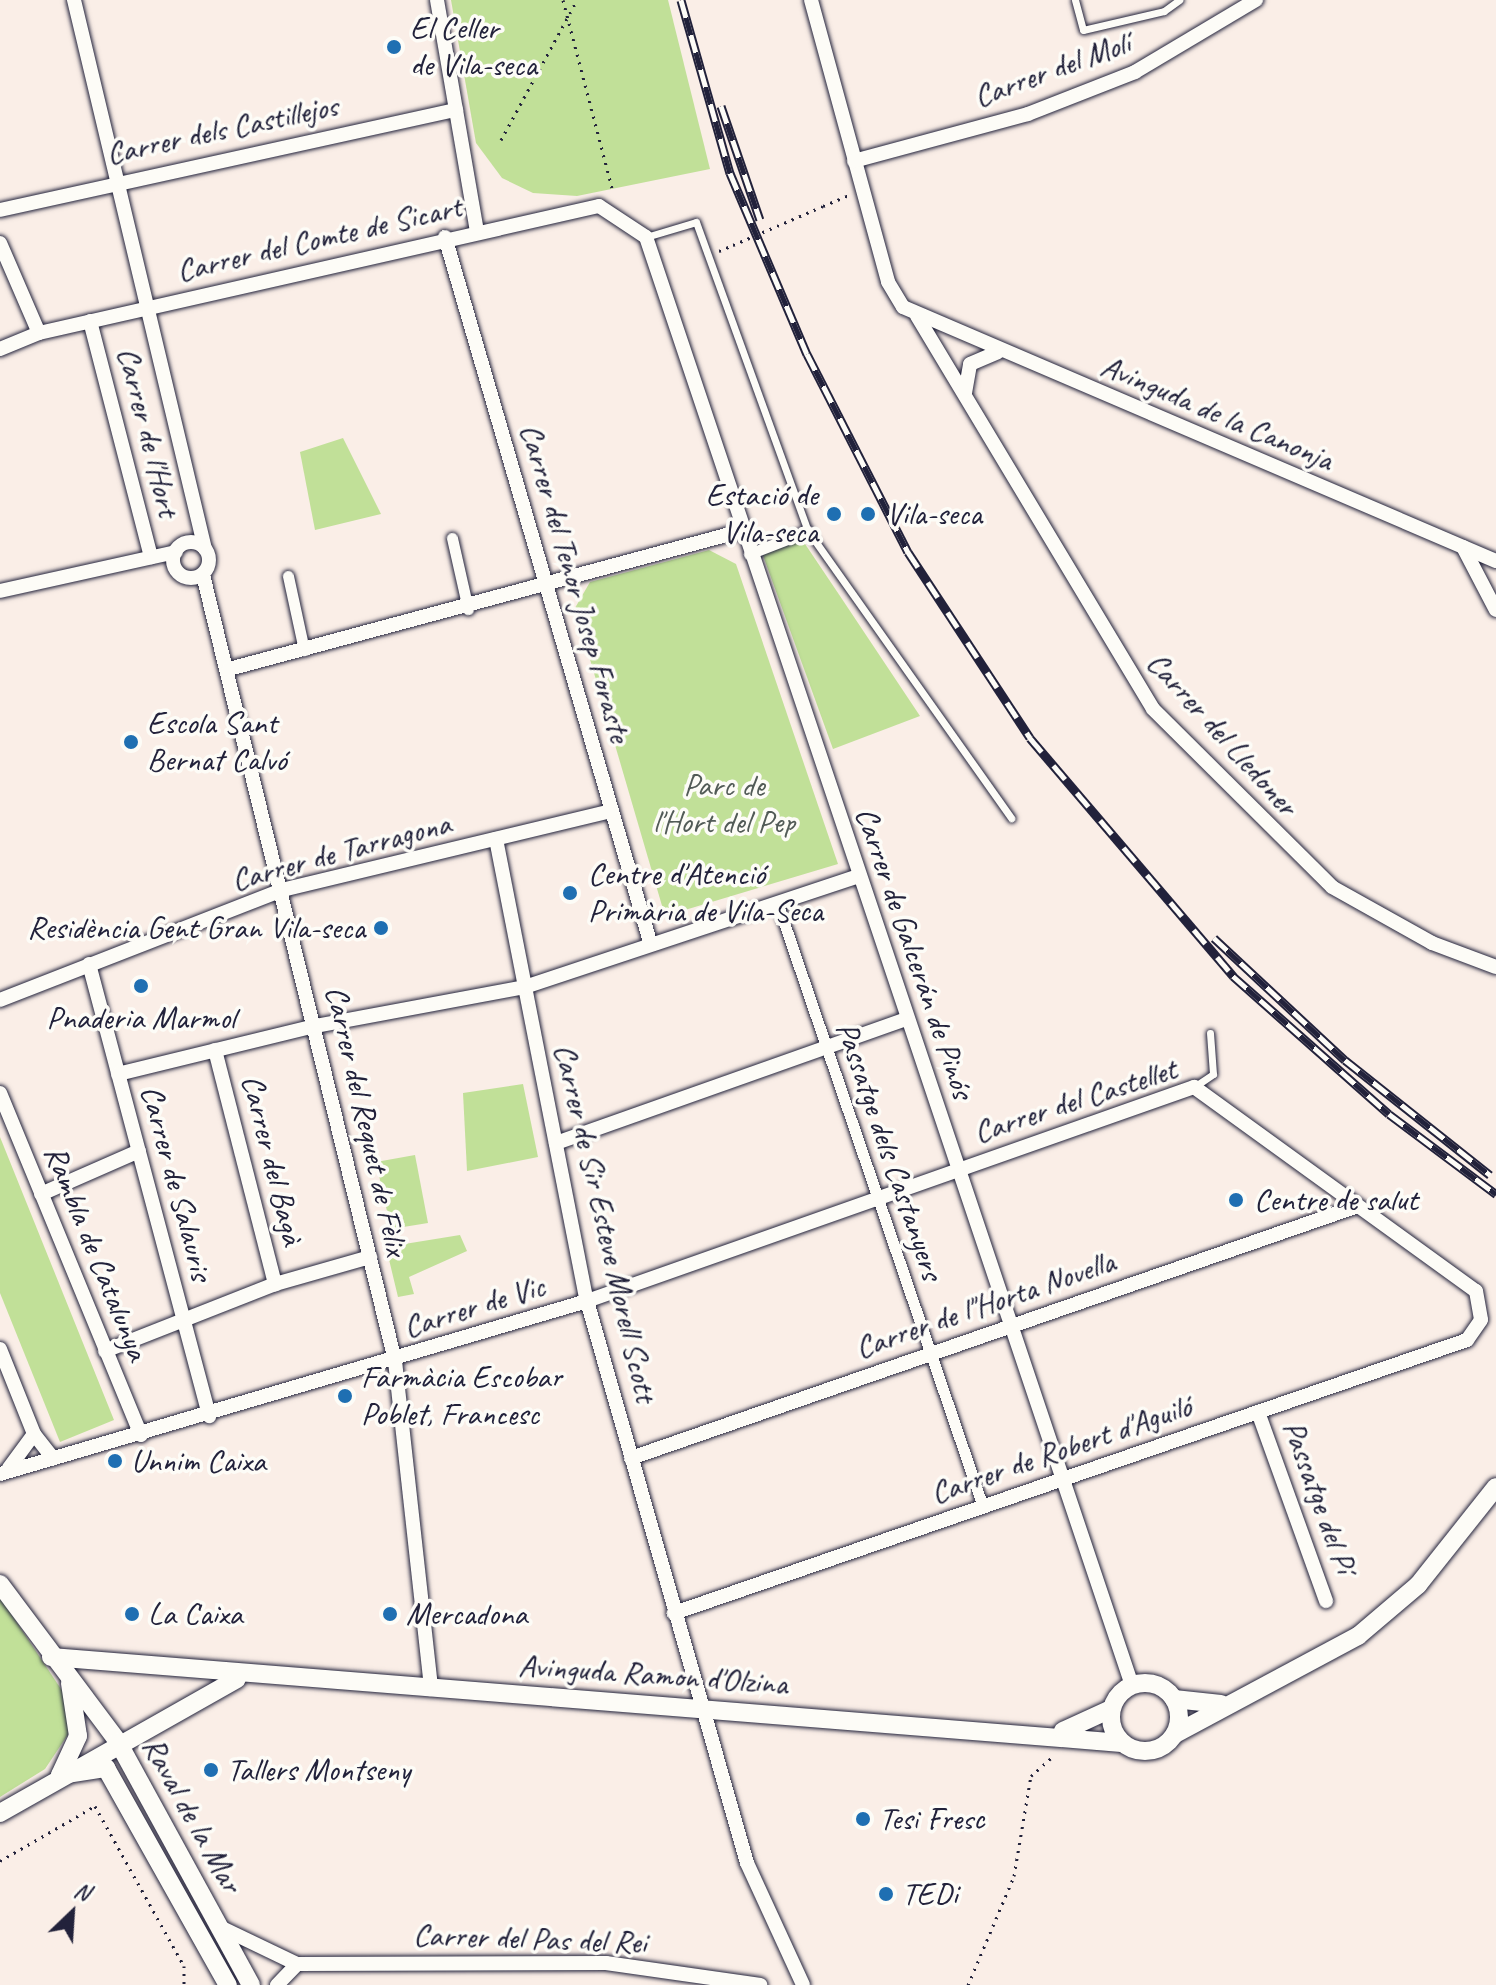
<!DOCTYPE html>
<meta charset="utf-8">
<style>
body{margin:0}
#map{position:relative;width:1496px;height:1985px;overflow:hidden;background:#faeee7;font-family:Caveat,sans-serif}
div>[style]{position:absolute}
.green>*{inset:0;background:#c1e098}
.path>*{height:3px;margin-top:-1.5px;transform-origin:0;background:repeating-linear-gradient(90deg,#22223b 0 2px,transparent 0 8px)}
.roads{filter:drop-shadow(0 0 2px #22223b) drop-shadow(0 0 2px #22223b)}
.service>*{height:7px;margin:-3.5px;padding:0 3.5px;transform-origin:3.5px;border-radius:3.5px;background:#fdfcf7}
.pedestrian>*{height:11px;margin:-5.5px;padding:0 5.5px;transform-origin:5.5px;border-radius:5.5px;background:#fdfcf7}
.minor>*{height:14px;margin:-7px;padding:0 7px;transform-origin:7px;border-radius:7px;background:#fdfcf7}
.minor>.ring{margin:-7px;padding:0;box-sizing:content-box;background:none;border:14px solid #fdfcf7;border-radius:50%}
.tertiary>*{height:18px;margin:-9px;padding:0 9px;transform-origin:9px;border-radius:9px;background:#fdfcf7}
.tertiary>.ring{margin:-9px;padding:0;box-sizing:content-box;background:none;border:18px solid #fdfcf7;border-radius:50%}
.rail>*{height:9px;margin-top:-4.5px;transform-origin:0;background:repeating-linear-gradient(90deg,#fdfcf7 0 18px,#22223b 0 36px);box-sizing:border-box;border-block:2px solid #22223b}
.path-bridge>*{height:3px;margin-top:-1.5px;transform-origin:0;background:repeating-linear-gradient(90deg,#22223b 0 2px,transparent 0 8px)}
.dots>*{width:22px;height:22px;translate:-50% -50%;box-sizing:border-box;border:4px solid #fdfcf7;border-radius:50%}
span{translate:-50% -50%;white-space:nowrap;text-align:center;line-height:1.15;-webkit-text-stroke:7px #fdfcf7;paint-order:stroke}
.poi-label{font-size:32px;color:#22223b}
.left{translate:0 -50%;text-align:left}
.right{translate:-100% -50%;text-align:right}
.street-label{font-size:32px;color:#22223b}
.park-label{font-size:32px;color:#525b57}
.north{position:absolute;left:32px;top:1873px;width:80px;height:80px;-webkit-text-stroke:6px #fdfcf7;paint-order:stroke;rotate:25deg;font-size:22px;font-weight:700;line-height:32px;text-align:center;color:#22223b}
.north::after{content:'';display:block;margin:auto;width:28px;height:36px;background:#22223b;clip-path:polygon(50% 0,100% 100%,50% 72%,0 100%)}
</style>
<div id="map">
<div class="green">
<i style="clip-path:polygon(451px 0,668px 0,710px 169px,577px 196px,533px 193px,502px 178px,476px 143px)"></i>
<i style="clip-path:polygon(343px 438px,381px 514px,315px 530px,300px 452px)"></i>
<i style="clip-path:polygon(799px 535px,842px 599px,920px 716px,833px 749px,761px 550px)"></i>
<i style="clip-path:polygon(709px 550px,736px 564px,838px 864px,665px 916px,575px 608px,590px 582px)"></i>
<i style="clip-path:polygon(523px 1084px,538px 1157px,467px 1171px,463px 1093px)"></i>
<i style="clip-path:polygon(0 1137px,114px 1420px,60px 1442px,0 1293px)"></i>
<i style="clip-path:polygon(415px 1155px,428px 1223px,391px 1229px,376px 1162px)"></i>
<i style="clip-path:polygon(460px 1235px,467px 1251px,409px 1277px,414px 1294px,398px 1297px,386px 1247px)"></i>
<i style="clip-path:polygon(0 1597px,63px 1692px,69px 1733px,45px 1769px,0 1797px)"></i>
</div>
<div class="path">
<i style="left:563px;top:0;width:194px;rotate:75.4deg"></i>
<i style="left:501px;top:140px;width:159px;rotate:-61.5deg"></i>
<i style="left:823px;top:206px;width:28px;rotate:-23deg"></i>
<i style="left:719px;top:251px;width:15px;rotate:-23deg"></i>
<i style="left:0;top:1861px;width:110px;rotate:-30.1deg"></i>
<i style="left:95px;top:1806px;width:183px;rotate:60.9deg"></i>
<i style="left:184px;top:1966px;width:19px;rotate:90deg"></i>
<i style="left:968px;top:1985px;width:118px;rotate:-67.1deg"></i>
<i style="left:1014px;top:1876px;width:101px;rotate:-80.4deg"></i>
<i style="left:1031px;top:1776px;width:28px;rotate:-42deg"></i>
</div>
<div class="roads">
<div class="service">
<i style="left:1075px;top:0;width:31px;rotate:75deg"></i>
<i style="left:1083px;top:30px;width:83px;rotate:-13.2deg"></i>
<i style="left:1164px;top:11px;width:19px;rotate:-36deg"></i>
<i style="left:646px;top:237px;width:52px;rotate:-16.7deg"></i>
<i style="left:696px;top:222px;width:329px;rotate:70.1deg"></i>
<i style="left:808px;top:531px;width:352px;rotate:54.7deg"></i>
<i style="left:1194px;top:1087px;width:23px;rotate:-34deg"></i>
<i style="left:1213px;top:1074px;width:41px;rotate:-94.2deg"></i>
</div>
<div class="pedestrian">
<i style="left:452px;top:538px;width:73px;rotate:77.3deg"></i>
<i style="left:749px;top:554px;width:63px;rotate:-21.3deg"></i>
<i style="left:288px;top:576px;width:76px;rotate:77.8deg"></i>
<i style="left:777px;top:902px;width:639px;rotate:71.2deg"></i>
</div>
<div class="minor">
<i style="left:74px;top:0;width:564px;rotate:76.58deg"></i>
<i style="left:437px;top:0;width:234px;rotate:80.2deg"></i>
<i style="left:811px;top:0;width:292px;rotate:74.7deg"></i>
<i style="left:888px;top:282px;width:29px;rotate:59deg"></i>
<i style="left:903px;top:307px;width:645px;rotate:23.19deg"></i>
<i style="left:854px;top:161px;width:180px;rotate:-15.1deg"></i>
<i style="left:1028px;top:114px;width:115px;rotate:-21.4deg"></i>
<i style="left:1135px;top:72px;width:141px;rotate:-30.8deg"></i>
<i style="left:0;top:210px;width:467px;rotate:-12.4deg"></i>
<i style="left:445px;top:237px;width:737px;rotate:73.78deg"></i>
<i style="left:0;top:243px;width:98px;rotate:66.6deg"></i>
<i style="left:917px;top:316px;width:458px;rotate:59deg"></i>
<i style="left:1153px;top:709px;width:252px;rotate:44.8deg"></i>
<i style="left:1332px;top:887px;width:115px;rotate:29.2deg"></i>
<i style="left:1432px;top:943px;width:68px;rotate:20.6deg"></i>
<i style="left:90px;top:321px;width:244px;rotate:75.5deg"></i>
<i style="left:0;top:349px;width:42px;rotate:-22.3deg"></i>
<i style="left:39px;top:333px;width:574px;rotate:-12.78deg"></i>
<i style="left:599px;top:206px;width:56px;rotate:33.4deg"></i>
<i style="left:646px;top:237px;width:1527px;rotate:71.45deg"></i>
<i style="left:965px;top:393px;width:29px;rotate:-80deg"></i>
<i style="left:970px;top:364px;width:30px;rotate:-23deg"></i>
<i class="ring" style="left:173px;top:542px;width:22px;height:22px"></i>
<i style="left:1463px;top:547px;width:71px;rotate:62.4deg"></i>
<i style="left:203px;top:575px;width:809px;rotate:76.27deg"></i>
<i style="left:395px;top:1361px;width:330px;rotate:83.7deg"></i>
<i style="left:0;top:591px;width:180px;rotate:-12.5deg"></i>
<i style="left:229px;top:669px;width:530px;rotate:-15.08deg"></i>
<i style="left:496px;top:839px;width:471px;rotate:78.9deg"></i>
<i style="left:587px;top:1301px;width:584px;rotate:74.11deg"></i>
<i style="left:747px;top:1863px;width:134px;rotate:65.3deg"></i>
<i style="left:89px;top:964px;width:468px;rotate:75.1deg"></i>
<i style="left:0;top:1000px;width:303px;rotate:-21.3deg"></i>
<i style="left:282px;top:890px;width:339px;rotate:-13.5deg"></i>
<i style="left:215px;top:1050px;width:242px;rotate:75.6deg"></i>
<i style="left:118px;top:1074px;width:203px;rotate:-13.7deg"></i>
<i style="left:315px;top:1026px;width:214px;rotate:-10.5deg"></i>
<i style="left:525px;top:987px;width:351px;rotate:-18.4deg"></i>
<i style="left:0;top:1093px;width:370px;rotate:67.6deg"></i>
<i style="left:556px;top:1143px;width:372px;rotate:-19.5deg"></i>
<i style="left:41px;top:1194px;width:107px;rotate:-23.7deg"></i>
<i style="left:0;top:1349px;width:92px;rotate:68.2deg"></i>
<i style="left:34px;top:1434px;width:31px;rotate:52deg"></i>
<i style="left:105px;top:1351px;width:183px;rotate:-21.5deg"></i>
<i style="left:275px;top:1284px;width:99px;rotate:-15.9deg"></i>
<i style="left:1258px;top:1412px;width:201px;rotate:70.2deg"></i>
<i style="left:631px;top:1458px;width:769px;rotate:-19.12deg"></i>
<i style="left:9px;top:1468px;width:42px;rotate:-53.7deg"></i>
<i style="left:0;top:1474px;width:612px;rotate:-16.42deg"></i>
<i style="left:587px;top:1301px;width:644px;rotate:-19.42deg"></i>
<i style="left:1194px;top:1087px;width:348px;rotate:35.9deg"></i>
<i style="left:1476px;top:1291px;width:29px;rotate:80deg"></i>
<i style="left:1481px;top:1320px;width:24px;rotate:125deg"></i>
<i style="left:1467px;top:1340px;width:839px;rotate:161deg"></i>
<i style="left:220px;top:1927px;width:85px;rotate:25.7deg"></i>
<i style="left:297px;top:1964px;width:309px;rotate:-0.2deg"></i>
<i style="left:606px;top:1963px;width:156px;rotate:8.1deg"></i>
<i style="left:277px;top:1985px;width:29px;rotate:-46deg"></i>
</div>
<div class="tertiary">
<i style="left:0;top:1584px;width:197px;rotate:53.2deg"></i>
<i style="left:118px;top:1742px;width:277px;rotate:61.3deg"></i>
<i style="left:51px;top:1657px;width:1074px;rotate:4.59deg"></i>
<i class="ring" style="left:1111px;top:1683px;width:50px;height:50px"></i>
<i style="left:1174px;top:1699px;width:47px;rotate:6.1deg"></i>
<i style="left:1063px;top:1731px;width:53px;rotate:-24.6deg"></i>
<i style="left:1175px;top:1734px;width:208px;rotate:-28.2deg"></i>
<i style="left:1358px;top:1636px;width:79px;rotate:-40.4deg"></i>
<i style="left:1418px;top:1585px;width:125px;rotate:-51.5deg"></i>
<i style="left:60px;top:1775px;width:47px;rotate:-8.7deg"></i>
<i style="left:106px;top:1768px;width:249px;rotate:60.7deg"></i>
<i style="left:60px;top:1775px;width:43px;rotate:-65.2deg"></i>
<i style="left:78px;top:1736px;width:54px;rotate:-98.6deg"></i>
<i style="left:0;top:1813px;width:272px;rotate:-29.5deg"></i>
</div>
</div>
<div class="rail">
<i style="left:681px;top:0;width:180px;rotate:74.2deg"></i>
<i style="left:730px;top:173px;width:197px;rotate:67deg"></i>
<i style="left:807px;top:354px;width:222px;rotate:63deg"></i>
<i style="left:908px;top:552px;width:222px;rotate:56.7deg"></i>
<i style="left:1030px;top:738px;width:313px;rotate:49.5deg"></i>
<i style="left:1233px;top:976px;width:208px;rotate:41.5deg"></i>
<i style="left:1389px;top:1114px;width:134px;rotate:36.8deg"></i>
<i style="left:721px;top:106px;width:120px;rotate:71.1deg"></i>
<i style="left:1214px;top:938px;width:179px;rotate:43deg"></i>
<i style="left:1345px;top:1060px;width:185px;rotate:38.4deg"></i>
</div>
<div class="path-bridge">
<i style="left:733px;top:245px;width:98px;rotate:-23.4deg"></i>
</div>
<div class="dots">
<i style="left:394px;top:47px;background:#1f6fb2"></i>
<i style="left:834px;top:514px;background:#1f6fb2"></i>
<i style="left:868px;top:514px;background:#1f6fb2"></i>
<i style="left:131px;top:742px;background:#1f6fb2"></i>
<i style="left:570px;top:893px;background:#1f6fb2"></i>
<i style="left:381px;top:928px;background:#1f6fb2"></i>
<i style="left:141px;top:986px;background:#1f6fb2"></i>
<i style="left:1236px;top:1200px;background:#1f6fb2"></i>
<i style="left:345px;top:1396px;background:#1f6fb2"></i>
<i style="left:115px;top:1461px;background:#1f6fb2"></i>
<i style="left:132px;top:1614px;background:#1f6fb2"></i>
<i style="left:390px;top:1614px;background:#1f6fb2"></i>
<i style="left:211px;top:1770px;background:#1f6fb2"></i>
<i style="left:863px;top:1819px;background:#1f6fb2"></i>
<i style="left:886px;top:1894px;background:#1f6fb2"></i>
</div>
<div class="poi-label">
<span class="left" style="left:410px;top:47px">El Celler<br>de Vila-seca</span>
<span class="right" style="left:818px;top:514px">Estació de<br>Vila-seca</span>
<span class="left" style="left:886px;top:514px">Vila-seca</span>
<span class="left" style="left:147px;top:742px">Escola Sant<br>Bernat Calvó</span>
<span class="left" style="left:588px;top:893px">Centre d'Atenció<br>Primària de Vila-Seca</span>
<span class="right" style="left:365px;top:928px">Residència Gent Gran Vila-seca</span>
<span style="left:141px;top:1018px">Pnaderia Marmol</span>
<span class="left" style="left:1254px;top:1200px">Centre de salut</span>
<span class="left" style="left:361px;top:1396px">Farmàcia Escobar<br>Poblet, Francesc</span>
<span class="left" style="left:131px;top:1461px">Unnim Caixa</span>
<span class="left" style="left:148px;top:1614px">La Caixa</span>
<span class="left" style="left:406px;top:1614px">Mercadona</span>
<span class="left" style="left:227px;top:1770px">Tallers Montseny</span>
<span class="left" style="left:879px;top:1819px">Tesi Fresc</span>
<span class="left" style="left:902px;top:1894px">TEDi</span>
</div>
<div class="street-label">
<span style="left:1052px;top:70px;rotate:-20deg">Carrer del Molí</span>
<span style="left:222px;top:130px;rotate:-12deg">Carrer dels Castillejos</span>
<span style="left:319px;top:239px;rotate:-13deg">Carrer del Comte de Sicart</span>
<span style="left:1217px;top:413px;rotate:23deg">Avinguda de la Canonja</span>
<span style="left:148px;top:432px;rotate:76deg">Carrer de l'Hort</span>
<span style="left:575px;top:583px;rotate:74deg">Carrer del Tenor Josep Foraste</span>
<span style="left:1222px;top:734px;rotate:48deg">Carrer del Lledoner</span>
<span style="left:341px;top:852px;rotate:-15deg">Carrer de Tarragona</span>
<span style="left:914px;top:953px;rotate:71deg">Carrer de Galcerán de Pinós</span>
<span style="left:1075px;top:1101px;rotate:-18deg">Carrer del Castellet</span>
<span style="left:366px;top:1121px;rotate:77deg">Carrer del Requet de Fèlix</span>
<span style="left:889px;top:1151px;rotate:71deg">Passatge dels Castanyers</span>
<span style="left:272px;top:1160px;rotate:76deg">Carrer del Bagà</span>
<span style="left:176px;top:1183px;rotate:75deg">Carrer de Salauris</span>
<span style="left:605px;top:1223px;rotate:77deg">Carrer de Sir Esteve Morell Scott</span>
<span style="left:96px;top:1253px;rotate:68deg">Rambla de Catalunya</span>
<span style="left:985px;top:1305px;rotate:-19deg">Carrer de l''Horta Novella</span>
<span style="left:474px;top:1307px;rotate:-17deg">Carrer de Vic</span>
<span style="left:1061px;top:1450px;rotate:-19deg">Carrer de Robert d'Aguiló</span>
<span style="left:1319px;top:1497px;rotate:70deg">Passatge del Pí</span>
<span style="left:653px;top:1675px;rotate:4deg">Avinguda Ramon d'Olzina</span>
<span style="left:192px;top:1815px;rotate:61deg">Raval de la Mar</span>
<span style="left:530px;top:1939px;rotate:2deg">Carrer del Pas del Rei</span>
</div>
<div class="park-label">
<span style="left:724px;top:804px">Parc de<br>l'Hort del Pep</span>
</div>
<div class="north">N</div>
</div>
